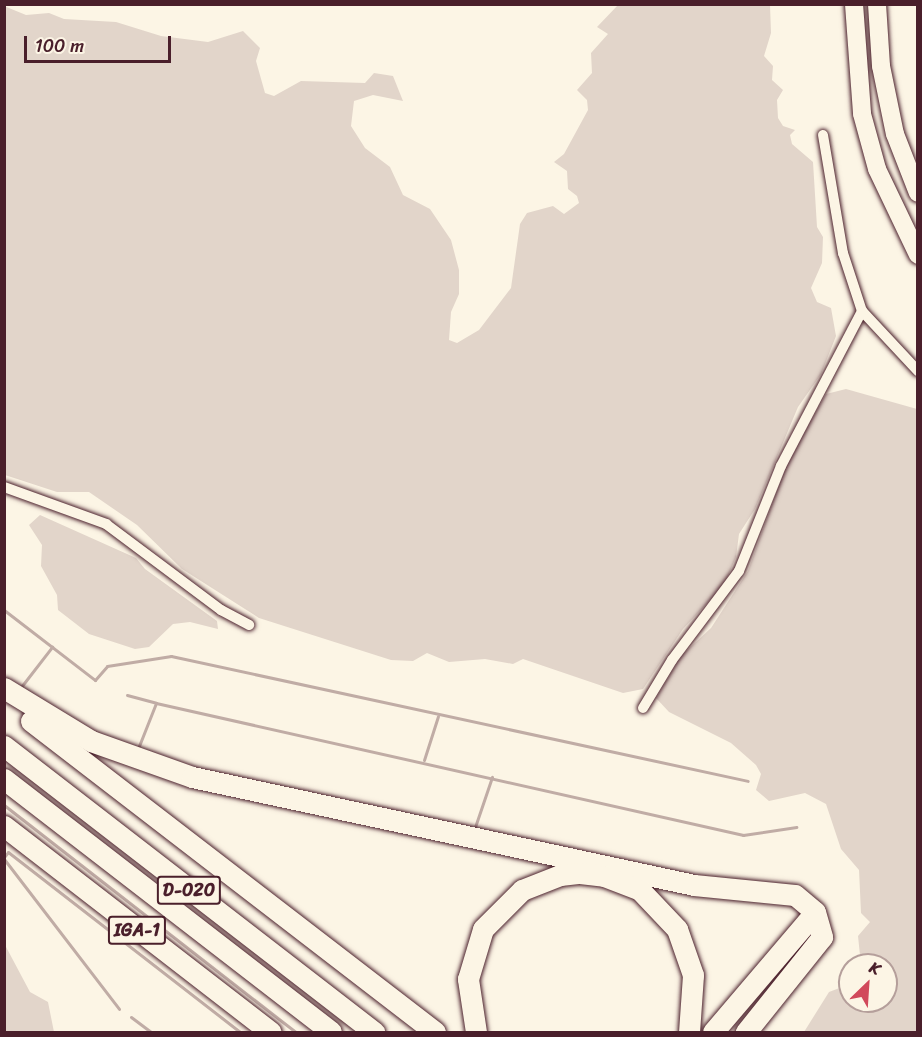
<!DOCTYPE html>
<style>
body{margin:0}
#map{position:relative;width:922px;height:1037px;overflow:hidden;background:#fcf5e5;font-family:Sriracha,sans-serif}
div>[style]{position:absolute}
.green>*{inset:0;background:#e2d5ca}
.stream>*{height:3px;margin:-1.5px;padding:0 1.5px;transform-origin:1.5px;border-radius:1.5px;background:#c0aca5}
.roads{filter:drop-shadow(0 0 2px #4a1f2b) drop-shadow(0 0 2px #4a1f2b)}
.street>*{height:10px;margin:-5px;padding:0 5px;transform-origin:5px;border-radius:5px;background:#fcf5e5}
.primary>*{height:18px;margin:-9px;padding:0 9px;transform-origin:9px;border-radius:9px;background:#fcf5e5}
.highway>*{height:21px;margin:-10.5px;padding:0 10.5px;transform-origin:10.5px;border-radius:10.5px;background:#fcf5e5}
span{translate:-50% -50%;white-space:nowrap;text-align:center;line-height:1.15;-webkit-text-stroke:4.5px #fcf5e5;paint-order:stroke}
.shield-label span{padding:2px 4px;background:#fcf5e5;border:2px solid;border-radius:4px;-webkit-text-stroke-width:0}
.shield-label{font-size:18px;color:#4a1f2b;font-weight:700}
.frame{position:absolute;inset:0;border:6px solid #4a1f2b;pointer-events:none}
.north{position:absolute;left:838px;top:953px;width:60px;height:60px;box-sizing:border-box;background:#fcf5e5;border:2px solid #b59f9b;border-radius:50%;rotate:25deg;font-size:16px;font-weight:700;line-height:24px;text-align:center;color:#4a1f2b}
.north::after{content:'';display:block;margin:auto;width:21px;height:27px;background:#d1495b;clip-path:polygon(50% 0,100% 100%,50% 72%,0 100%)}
.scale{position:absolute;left:24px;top:36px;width:147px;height:27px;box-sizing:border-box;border:3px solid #4a1f2b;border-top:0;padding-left:8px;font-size:18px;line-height:21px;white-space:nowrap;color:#4a1f2b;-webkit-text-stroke:4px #fcf5e5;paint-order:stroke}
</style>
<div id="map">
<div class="green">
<i style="clip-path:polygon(618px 5px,770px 5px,771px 33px,764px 56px,773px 66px,772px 80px,783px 90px,777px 100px,778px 118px,783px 126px,795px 130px,790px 135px,792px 144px,813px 162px,817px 227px,823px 237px,822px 263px,811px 288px,817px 302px,831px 308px,836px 336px,821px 374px,798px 407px,755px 509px,739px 534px,736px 557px,724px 585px,683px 629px,643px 689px,623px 693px,523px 659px,513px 664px,485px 659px,449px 662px,427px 653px,413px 661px,391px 660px,259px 618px,182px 569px,137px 525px,89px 492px,57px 492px,5px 475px,4px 6px,26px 15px,49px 13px,64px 19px,116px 22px,161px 36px,208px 42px,243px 31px,260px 48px,256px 61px,265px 93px,274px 96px,301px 81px,365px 83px,374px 73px,393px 76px,403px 101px,373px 95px,354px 101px,351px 126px,365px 148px,390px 167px,403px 195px,430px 209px,451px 240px,459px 270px,459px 294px,451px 312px,449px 340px,457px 343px,479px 330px,511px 288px,520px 224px,527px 213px,553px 206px,564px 214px,579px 203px,577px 196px,568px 189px,567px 171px,554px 162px,564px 154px,588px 110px,587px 100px,577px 90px,592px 73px,591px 53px,608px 34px,597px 27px)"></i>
<i style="clip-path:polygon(846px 389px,917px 409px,917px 1032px,804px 1032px,829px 992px,850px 984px,850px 1001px,886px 1001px,886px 965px,861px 965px,858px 936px,870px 922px,861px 913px,859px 870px,841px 849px,826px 804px,805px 793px,769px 801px,756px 790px,761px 774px,756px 765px,731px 743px,669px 712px,656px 698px,681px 656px,711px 628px,748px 571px,787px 463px,826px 394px)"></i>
<i style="clip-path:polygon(40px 515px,136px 558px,145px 569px,217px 621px,218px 629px,190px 622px,173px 624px,149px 647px,135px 649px,89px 634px,58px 610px,57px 595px,41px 566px,42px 545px,29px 525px)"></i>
<i style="clip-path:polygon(5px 945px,30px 992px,48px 1002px,54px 1032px,5px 1032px)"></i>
</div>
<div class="stream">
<i style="left:4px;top:610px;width:115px;rotate:37.6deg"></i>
<i style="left:95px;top:680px;width:18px;rotate:-49deg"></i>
<i style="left:107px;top:666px;width:65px;rotate:-8.9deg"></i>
<i style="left:171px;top:656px;width:590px;rotate:12.22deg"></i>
<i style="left:21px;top:687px;width:51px;rotate:-52.2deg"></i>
<i style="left:127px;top:695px;width:30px;rotate:15deg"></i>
<i style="left:156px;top:703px;width:46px;rotate:111.6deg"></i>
<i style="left:156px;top:703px;width:602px;rotate:12.67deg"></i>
<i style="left:743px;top:835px;width:54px;rotate:-8.6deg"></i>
<i style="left:424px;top:760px;width:46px;rotate:-72.3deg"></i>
<i style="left:4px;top:805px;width:370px;rotate:37.9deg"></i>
<i style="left:475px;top:827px;width:53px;rotate:-71.2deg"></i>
<i style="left:4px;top:857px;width:6px;rotate:-51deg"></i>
<i style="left:8px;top:852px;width:294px;rotate:37.8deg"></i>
<i style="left:4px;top:859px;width:189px;rotate:52.5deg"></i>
<i style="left:131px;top:1017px;width:25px;rotate:37deg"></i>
</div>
<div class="roads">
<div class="street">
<i style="left:823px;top:135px;width:120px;rotate:80.4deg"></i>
<i style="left:843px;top:253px;width:61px;rotate:71.9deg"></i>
<i style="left:862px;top:311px;width:82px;rotate:47deg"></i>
<i style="left:4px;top:487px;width:109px;rotate:19.9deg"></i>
<i style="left:106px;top:524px;width:144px;rotate:36.8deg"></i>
<i style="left:221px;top:610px;width:32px;rotate:28deg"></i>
<i style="left:643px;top:708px;width:56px;rotate:-58.9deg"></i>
<i style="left:672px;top:660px;width:111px;rotate:-53deg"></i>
<i style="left:739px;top:571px;width:113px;rotate:-68.2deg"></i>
<i style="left:781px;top:466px;width:175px;rotate:-62.4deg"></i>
</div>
<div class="primary">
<i style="left:854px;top:4px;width:110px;rotate:85.8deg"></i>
<i style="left:862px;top:114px;width:57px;rotate:74.7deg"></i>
<i style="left:877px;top:169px;width:95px;rotate:64.5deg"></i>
<i style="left:877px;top:4px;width:62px;rotate:86.3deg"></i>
<i style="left:881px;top:66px;width:69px;rotate:78.4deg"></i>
<i style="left:895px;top:134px;width:63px;rotate:68.7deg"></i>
</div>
<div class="highway">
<i style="left:4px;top:688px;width:102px;rotate:31.3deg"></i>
<i style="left:91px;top:741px;width:107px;rotate:19.6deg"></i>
<i style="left:192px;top:777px;width:513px;rotate:12.14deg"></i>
<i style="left:694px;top:885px;width:101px;rotate:5.7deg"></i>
<i style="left:795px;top:895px;width:26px;rotate:40deg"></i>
<i style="left:815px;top:912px;width:26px;rotate:74deg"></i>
<i style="left:822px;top:937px;width:122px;rotate:128.7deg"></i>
<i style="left:31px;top:721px;width:510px;rotate:37.59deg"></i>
<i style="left:4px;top:746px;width:468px;rotate:37.7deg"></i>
<i style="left:4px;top:779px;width:413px;rotate:37.7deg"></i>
<i style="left:4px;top:826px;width:337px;rotate:37.7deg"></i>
<i style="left:476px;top:1032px;width:54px;rotate:-98.6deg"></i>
<i style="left:468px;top:979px;width:52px;rotate:-73.3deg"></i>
<i style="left:483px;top:929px;width:55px;rotate:-45deg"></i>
<i style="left:522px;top:890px;width:41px;rotate:-21.5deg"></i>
<i style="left:560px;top:875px;width:20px;rotate:-6deg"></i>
<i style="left:580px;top:873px;width:24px;rotate:7deg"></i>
<i style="left:604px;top:876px;width:39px;rotate:21deg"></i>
<i style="left:640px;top:890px;width:54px;rotate:46.5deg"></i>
<i style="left:677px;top:929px;width:49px;rotate:70.8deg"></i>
<i style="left:693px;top:975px;width:57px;rotate:94deg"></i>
<i style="left:713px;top:1032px;width:157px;rotate:-49.6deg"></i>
</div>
</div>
<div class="shield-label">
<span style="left:189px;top:890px">D-020</span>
<span style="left:137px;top:930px">IGA-1</span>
</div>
<div class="frame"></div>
<div class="north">K</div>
<div class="scale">100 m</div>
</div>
